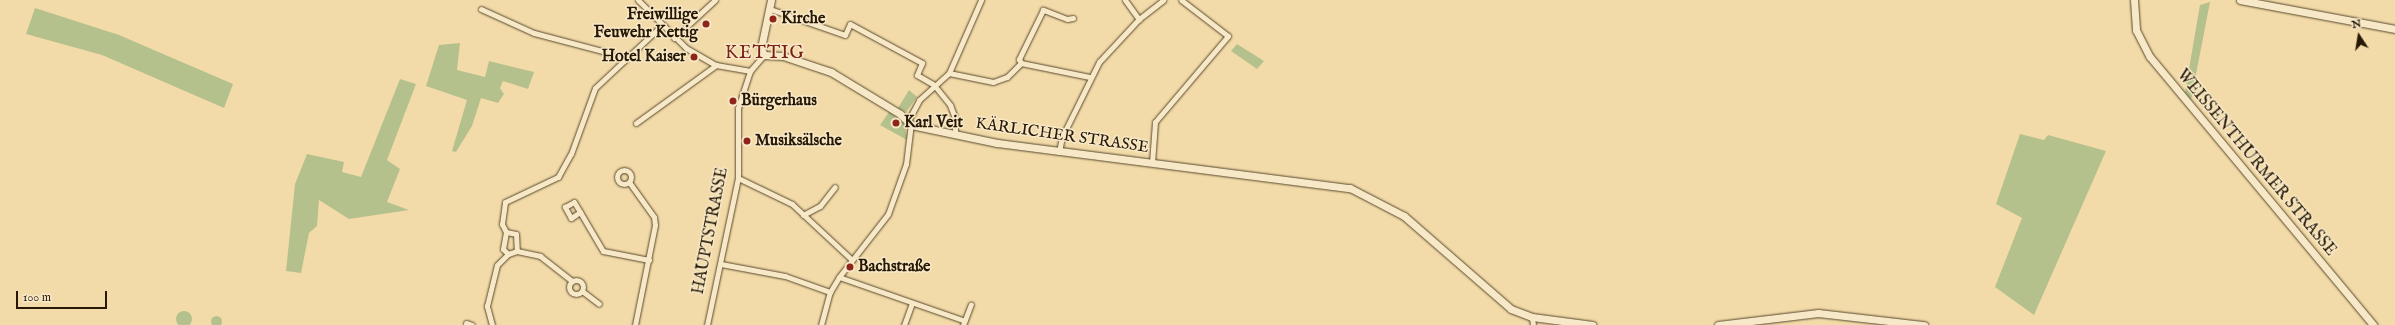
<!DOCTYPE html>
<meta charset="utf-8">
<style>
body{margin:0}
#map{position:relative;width:2395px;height:325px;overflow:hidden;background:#f3dba9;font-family:"IM FELL English",serif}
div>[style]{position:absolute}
.green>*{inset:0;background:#b5c18c}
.round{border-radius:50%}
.roads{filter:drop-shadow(0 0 1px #59492d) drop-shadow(0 0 1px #59492d)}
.street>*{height:5px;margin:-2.5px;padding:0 2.5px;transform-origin:2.5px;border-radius:2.5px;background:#f7e8c7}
.street>.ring{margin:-2.5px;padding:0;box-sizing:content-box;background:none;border:5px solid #f7e8c7;border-radius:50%}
.secondary>*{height:7px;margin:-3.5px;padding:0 3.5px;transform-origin:3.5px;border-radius:3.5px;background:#f7e8c7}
.dots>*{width:11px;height:11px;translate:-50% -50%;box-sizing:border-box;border:2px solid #f7e8c7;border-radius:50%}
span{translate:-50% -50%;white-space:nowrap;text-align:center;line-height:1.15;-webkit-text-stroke:3px #f7e8c7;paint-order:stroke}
.poi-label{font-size:16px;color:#261804;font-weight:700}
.right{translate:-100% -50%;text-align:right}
.left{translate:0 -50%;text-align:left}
.street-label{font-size:16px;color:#261804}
.quarter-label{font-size:18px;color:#7a1f14;letter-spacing:1px}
.north{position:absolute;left:2339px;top:16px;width:40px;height:40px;-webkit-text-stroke:3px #f7e8c7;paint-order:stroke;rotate:348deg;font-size:11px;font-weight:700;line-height:16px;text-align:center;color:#261804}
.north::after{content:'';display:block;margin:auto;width:14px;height:18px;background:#261804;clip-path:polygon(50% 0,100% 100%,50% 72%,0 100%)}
.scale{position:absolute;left:16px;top:291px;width:91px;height:18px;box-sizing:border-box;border:2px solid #261804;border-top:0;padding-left:5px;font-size:12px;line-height:14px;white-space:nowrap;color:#261804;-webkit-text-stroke:3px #f7e8c7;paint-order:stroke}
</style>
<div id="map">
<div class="green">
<i style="clip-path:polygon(2210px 2px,2191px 100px,2185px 92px,2200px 5px)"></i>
<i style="clip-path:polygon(35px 8px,119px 35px,233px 84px,224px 108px,102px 55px,26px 34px)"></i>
<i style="clip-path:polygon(460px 43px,457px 70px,485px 77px,489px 61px,534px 72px,528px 89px,503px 81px,500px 88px,504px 94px,498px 103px,481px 98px,472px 126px,456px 152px,452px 151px,467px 100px,426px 86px,439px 45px)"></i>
<i style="clip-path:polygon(1237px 44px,1264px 61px,1257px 69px,1231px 51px)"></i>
<i style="clip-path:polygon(400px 79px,416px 84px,387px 160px,400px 169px,387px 202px,409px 210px,349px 219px,319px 200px,317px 226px,309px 233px,301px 273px,286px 271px,295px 184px,307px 154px,344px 162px,342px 172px,361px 177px)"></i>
<i style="clip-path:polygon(909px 90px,917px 97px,906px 112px,898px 108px)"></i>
<i style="clip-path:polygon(889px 112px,905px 123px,907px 140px,880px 125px)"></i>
<i style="clip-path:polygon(2020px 134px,2044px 140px,2048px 135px,2106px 151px,2034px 315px,1995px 287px,2022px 218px,1996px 204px)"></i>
<i class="round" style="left:176px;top:311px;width:16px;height:16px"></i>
<i class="round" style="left:210.5px;top:315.5px;width:11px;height:11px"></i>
</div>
<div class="roads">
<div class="street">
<i style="left:638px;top:0;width:68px;rotate:45deg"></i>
<i style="left:686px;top:48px;width:34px;rotate:30deg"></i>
<i style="left:716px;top:65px;width:35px;rotate:10deg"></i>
<i style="left:1125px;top:0;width:24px;rotate:54deg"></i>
<i style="left:481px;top:9px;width:58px;rotate:24.4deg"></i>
<i style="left:534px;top:33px;width:74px;rotate:14.8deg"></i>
<i style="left:606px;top:52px;width:20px;rotate:27deg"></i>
<i style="left:770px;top:9px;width:79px;rotate:19.1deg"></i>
<i style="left:845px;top:35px;width:12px;rotate:-66deg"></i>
<i style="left:850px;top:24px;width:82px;rotate:28.4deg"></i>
<i style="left:922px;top:63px;width:13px;rotate:113deg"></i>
<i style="left:917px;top:75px;width:20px;rotate:30deg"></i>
<i style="left:934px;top:85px;width:26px;rotate:51deg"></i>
<i style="left:950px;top:105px;width:14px;rotate:69deg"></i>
<i style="left:955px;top:118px;width:17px;rotate:90deg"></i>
<i style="left:1073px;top:18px;width:6px;rotate:171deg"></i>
<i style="left:1067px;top:19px;width:26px;rotate:-159deg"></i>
<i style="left:1043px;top:10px;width:55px;rotate:116.1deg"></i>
<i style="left:1019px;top:59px;width:4px;rotate:63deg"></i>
<i style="left:1021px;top:63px;width:70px;rotate:11.5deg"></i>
<i style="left:674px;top:38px;width:56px;rotate:-42.8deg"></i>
<i style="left:949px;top:73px;width:45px;rotate:11.6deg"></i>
<i style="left:993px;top:82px;width:15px;rotate:-20deg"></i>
<i style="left:1007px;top:77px;width:20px;rotate:-45deg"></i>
<i style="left:908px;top:121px;width:24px;rotate:-62deg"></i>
<i style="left:919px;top:100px;width:40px;rotate:-42deg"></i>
<i style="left:949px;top:73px;width:80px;rotate:-66.3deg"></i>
<i style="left:636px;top:123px;width:99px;rotate:-35.9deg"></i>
<i style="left:1059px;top:152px;width:15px;rotate:-79deg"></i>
<i style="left:1062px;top:137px;width:84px;rotate:-63.7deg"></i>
<i style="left:1099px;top:62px;width:59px;rotate:-47.1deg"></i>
<i style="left:1139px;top:19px;width:31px;rotate:-38deg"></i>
<i style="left:1152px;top:163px;width:41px;rotate:-85.8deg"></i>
<i style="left:1155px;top:122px;width:113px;rotate:-49.7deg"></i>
<i style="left:1228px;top:36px;width:59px;rotate:-142.5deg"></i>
<i class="ring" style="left:617px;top:170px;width:9px;height:9px"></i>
<i style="left:738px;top:178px;width:60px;rotate:25.7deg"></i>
<i style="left:792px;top:204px;width:81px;rotate:43deg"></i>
<i style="left:629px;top:182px;width:43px;rotate:54.5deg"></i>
<i style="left:654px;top:217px;width:8px;rotate:83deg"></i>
<i style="left:655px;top:225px;width:102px;rotate:101.3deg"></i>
<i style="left:574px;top:202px;width:12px;rotate:59deg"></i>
<i style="left:580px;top:212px;width:11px;rotate:146deg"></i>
<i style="left:571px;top:218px;width:13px;rotate:-119deg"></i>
<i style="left:565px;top:207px;width:10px;rotate:-29deg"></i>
<i style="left:580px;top:212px;width:45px;rotate:59.5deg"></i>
<i style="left:603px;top:251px;width:47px;rotate:11.1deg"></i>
<i style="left:803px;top:215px;width:19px;rotate:-28deg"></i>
<i style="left:820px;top:206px;width:24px;rotate:-52deg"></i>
<i style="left:506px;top:232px;width:10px;rotate:11deg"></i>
<i style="left:516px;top:234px;width:17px;rotate:87deg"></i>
<i style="left:508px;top:254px;width:9px;rotate:-18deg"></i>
<i style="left:517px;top:251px;width:24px;rotate:12deg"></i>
<i style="left:540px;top:256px;width:41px;rotate:38deg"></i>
<i style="left:721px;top:264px;width:65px;rotate:10.6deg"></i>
<i style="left:785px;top:276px;width:48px;rotate:19.6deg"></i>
<i style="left:839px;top:277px;width:133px;rotate:19.2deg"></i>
<i class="ring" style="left:569px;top:280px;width:9px;height:9px"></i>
<i style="left:582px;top:291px;width:21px;rotate:37deg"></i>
<i style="left:1532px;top:317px;width:8px;rotate:83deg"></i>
<i style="left:466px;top:323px;width:6px;rotate:18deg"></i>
<i style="left:492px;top:325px;width:20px;rotate:-105deg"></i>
<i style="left:487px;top:306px;width:42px;rotate:-76.3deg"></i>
<i style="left:497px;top:265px;width:16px;rotate:-45deg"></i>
<i style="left:508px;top:254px;width:7px;rotate:-135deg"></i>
<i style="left:503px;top:249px;width:17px;rotate:-80deg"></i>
<i style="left:506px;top:232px;width:9px;rotate:-117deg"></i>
<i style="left:502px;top:224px;width:22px;rotate:-82deg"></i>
<i style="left:505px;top:202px;width:59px;rotate:-25.3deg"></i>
<i style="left:558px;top:177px;width:26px;rotate:-61deg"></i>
<i style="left:571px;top:154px;width:70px;rotate:-70deg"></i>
<i style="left:595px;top:88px;width:91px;rotate:-43.2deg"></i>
<i style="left:707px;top:325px;width:150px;rotate:-78.1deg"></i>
<i style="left:738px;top:178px;width:70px;rotate:-90deg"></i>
<i style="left:738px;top:108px;width:39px;rotate:-72deg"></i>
<i style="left:750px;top:71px;width:21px;rotate:-49deg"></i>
<i style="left:821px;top:325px;width:34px;rotate:-75deg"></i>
<i style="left:830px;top:292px;width:17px;rotate:-59deg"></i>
<i style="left:839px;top:277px;width:80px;rotate:-52.1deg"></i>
<i style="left:888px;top:214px;width:53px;rotate:-70.2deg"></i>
<i style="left:906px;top:164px;width:39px;rotate:-83deg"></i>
<i style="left:904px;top:325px;width:23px;rotate:-70deg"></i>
<i style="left:963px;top:325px;width:22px;rotate:-69deg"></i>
</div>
<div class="secondary">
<i style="left:771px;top:0;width:49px;rotate:101.8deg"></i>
<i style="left:761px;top:48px;width:8px;rotate:67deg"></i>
<i style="left:764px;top:55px;width:19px;rotate:3deg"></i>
<i style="left:783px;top:56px;width:51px;rotate:18.4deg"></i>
<i style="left:831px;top:72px;width:81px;rotate:31.3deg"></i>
<i style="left:900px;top:114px;width:16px;rotate:45deg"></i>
<i style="left:911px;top:125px;width:88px;rotate:11.8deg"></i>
<i style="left:997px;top:143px;width:356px;rotate:7.3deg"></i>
<i style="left:1350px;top:188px;width:61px;rotate:27.4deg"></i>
<i style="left:1404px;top:216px;width:142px;rotate:41deg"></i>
<i style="left:1511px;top:309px;width:22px;rotate:21deg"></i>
<i style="left:1532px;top:317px;width:61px;rotate:7.6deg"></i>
<i style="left:2134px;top:0;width:30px;rotate:86deg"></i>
<i style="left:2136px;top:30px;width:30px;rotate:63deg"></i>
<i style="left:2150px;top:57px;width:349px;rotate:50.2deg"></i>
<i style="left:2240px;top:0;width:158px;rotate:10.6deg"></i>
<i style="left:1718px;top:325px;width:101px;rotate:-6.8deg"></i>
<i style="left:1818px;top:313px;width:107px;rotate:6.5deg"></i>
</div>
</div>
<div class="dots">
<i style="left:773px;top:19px;background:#8f2418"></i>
<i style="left:706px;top:24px;background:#8f2418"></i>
<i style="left:694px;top:57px;background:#8f2418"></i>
<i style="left:733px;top:101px;background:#8f2418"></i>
<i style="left:896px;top:123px;background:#8f2418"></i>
<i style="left:747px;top:141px;background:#8f2418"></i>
<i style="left:850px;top:267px;background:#8f2418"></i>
</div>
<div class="poi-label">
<span class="right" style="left:698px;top:24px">Freiwillige<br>Feuwehr Kettig</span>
<span class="left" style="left:781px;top:19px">Kirche</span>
<span class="right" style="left:686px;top:57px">Hotel Kaiser</span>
<span class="left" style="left:741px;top:101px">Bürgerhaus</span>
<span class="left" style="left:904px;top:123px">Karl Veit</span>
<span class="left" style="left:755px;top:141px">Musiksälsche</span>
<span class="left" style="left:858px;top:267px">Bachstraße</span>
</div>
<div class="street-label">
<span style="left:1062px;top:136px;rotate:8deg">KÄRLICHER STRASSE</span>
<span style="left:2256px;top:163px;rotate:50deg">WEISSENTHURMER STRASSE</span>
<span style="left:711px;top:231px;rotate:-79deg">HAUPTSTRASSE</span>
</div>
<div class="quarter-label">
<span style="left:765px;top:54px">KETTIG</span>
</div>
<div class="north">N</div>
<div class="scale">100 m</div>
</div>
